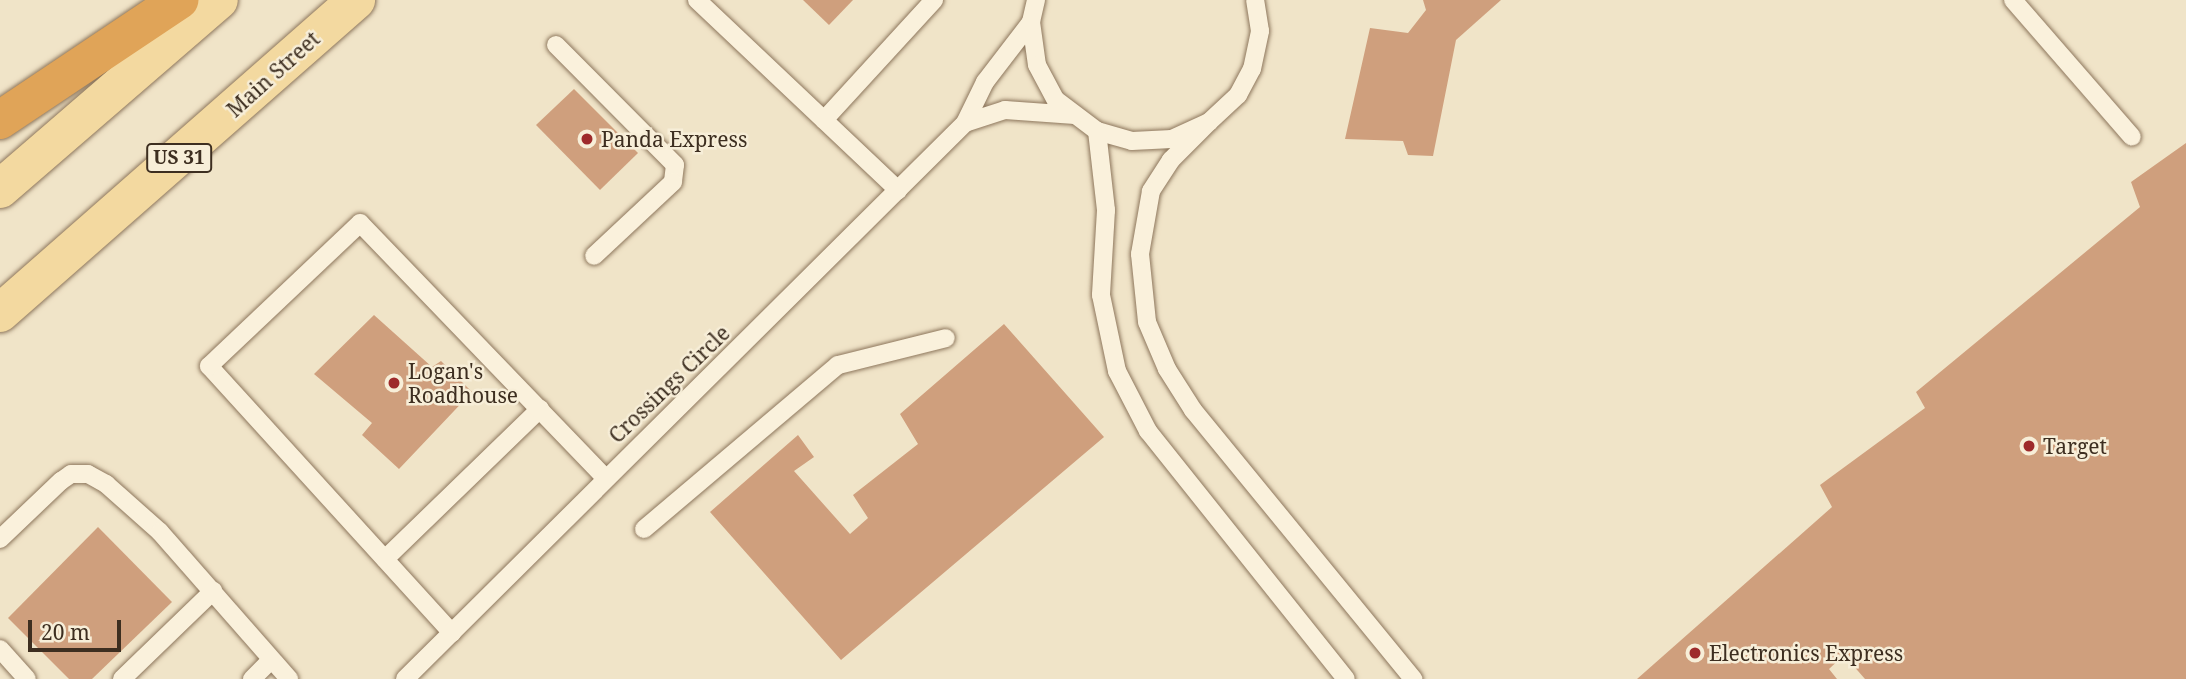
<!DOCTYPE html>
<style>
body{margin:0}
#map{position:relative;width:2186px;height:679px;overflow:hidden;background:#f0e4c8;font-family:"Noto Serif",serif}
div>[style]{position:absolute}
.building>*{inset:0;background:#cf9f7d}
.roads{filter:drop-shadow(0 0 2px #8d765c) drop-shadow(0 0 2px #8d765c)}
.lane>*{height:18px;margin:-9px;padding:0 9px;transform-origin:9px;border-radius:9px;background:#faf1dc}
.primary>*{height:38px;margin:-19px;padding:0 19px;transform-origin:19px;border-radius:19px;background:#f3d9a0}
.highway>*{height:38px;margin:-19px;padding:0 19px;transform-origin:19px;border-radius:19px;background:#e0a458}
.dots>*{width:19px;height:19px;translate:-50% -50%;box-sizing:border-box;border:4px solid #f7eed8;border-radius:50%}
span{translate:-50% -50%;white-space:nowrap;text-align:center;line-height:1.15;-webkit-text-stroke:5px #f7eed8;paint-order:stroke}
.shield-label span{padding:2px 5px;background:#f7eed8;border:2px solid;border-radius:5px;-webkit-text-stroke-width:0}
.shield-label{font-size:19px;color:#3d2e20;font-weight:700}
.street-label{font-size:21px;color:#3d2e20}
.poi-label{font-size:21px;color:#3d2e20}
.left{translate:0 -50%;text-align:left}
.scale{position:absolute;left:28px;top:620px;width:93px;height:32px;box-sizing:border-box;border:4px solid #3d2e20;border-top:0;padding-left:9px;font-size:21px;line-height:24px;white-space:nowrap;color:#3d2e20;-webkit-text-stroke:5px #f7eed8;paint-order:stroke}
</style>
<div id="map">
<div class="building">
<i style="clip-path:polygon(803px 0,853px 0,829px 25px)"></i>
<i style="clip-path:polygon(1423px 0,1501px 0,1456px 40px,1433px 156px,1408px 155px,1403px 141px,1345px 139px,1370px 28px,1408px 33px,1426px 10px)"></i>
<i style="clip-path:polygon(574px 89px,638px 153px,600px 190px,536px 125px)"></i>
<i style="clip-path:polygon(2186px 143px,2186px 679px,1865px 679px,1844px 655px,1829px 669px,1837px 679px,1637px 679px,1832px 507px,1820px 485px,1925px 408px,1916px 392px,2140px 207px,2131px 182px)"></i>
<i style="clip-path:polygon(374px 315px,432px 367px,441px 361px,472px 392px,399px 469px,362px 435px,372px 423px,314px 374px)"></i>
<i style="clip-path:polygon(1004px 324px,1104px 437px,841px 660px,710px 512px,798px 435px,814px 457px,794px 471px,850px 534px,868px 518px,853px 495px,918px 444px,900px 414px)"></i>
<i style="clip-path:polygon(98px 527px,172px 602px,92px 679px,69px 679px,8px 618px)"></i>
</div>
<div class="roads">
<div class="lane">
<i style="left:697px;top:0;width:277px;rotate:43.4deg"></i>
<i style="left:1036px;top:0;width:23px;rotate:103deg"></i>
<i style="left:1031px;top:22px;width:43px;rotate:82.1deg"></i>
<i style="left:1037px;top:65px;width:40px;rotate:62deg"></i>
<i style="left:1056px;top:100px;width:51px;rotate:37.1deg"></i>
<i style="left:1097px;top:131px;width:36px;rotate:16deg"></i>
<i style="left:1132px;top:141px;width:40px;rotate:-2.9deg"></i>
<i style="left:1172px;top:139px;width:41px;rotate:-24.7deg"></i>
<i style="left:1209px;top:122px;width:40px;rotate:-43deg"></i>
<i style="left:1238px;top:95px;width:30px;rotate:-62deg"></i>
<i style="left:1252px;top:69px;width:39px;rotate:-78deg"></i>
<i style="left:1260px;top:31px;width:31px;rotate:-99deg"></i>
<i style="left:2013px;top:0;width:181px;rotate:49deg"></i>
<i style="left:556px;top:45px;width:169px;rotate:45.2deg"></i>
<i style="left:675px;top:165px;width:17px;rotate:97deg"></i>
<i style="left:673px;top:182px;width:108px;rotate:136.9deg"></i>
<i style="left:824px;top:120px;width:163px;rotate:-47.5deg"></i>
<i style="left:1209px;top:122px;width:54px;rotate:135deg"></i>
<i style="left:1171px;top:160px;width:37px;rotate:123deg"></i>
<i style="left:1151px;top:191px;width:64px;rotate:99.9deg"></i>
<i style="left:1140px;top:254px;width:68px;rotate:84.1deg"></i>
<i style="left:1147px;top:322px;width:51px;rotate:66.9deg"></i>
<i style="left:1167px;top:369px;width:49px;rotate:57.6deg"></i>
<i style="left:1193px;top:410px;width:348px;rotate:50.7deg"></i>
<i style="left:965px;top:123px;width:42px;rotate:-18deg"></i>
<i style="left:1005px;top:110px;width:70px;rotate:4.1deg"></i>
<i style="left:1097px;top:131px;width:80px;rotate:83.5deg"></i>
<i style="left:1106px;top:210px;width:85px;rotate:93.4deg"></i>
<i style="left:1101px;top:295px;width:78px;rotate:78.1deg"></i>
<i style="left:1117px;top:371px;width:68px;rotate:62.7deg"></i>
<i style="left:1148px;top:431px;width:317px;rotate:51.4deg"></i>
<i style="left:644px;top:529px;width:254px;rotate:-40.2deg"></i>
<i style="left:838px;top:365px;width:111px;rotate:-14deg"></i>
<i style="left:0;top:539px;width:84px;rotate:-43.6deg"></i>
<i style="left:61px;top:481px;width:12px;rotate:-35deg"></i>
<i style="left:71px;top:474px;width:17px"></i>
<i style="left:88px;top:474px;width:21px;rotate:29deg"></i>
<i style="left:106px;top:484px;width:72px;rotate:41.6deg"></i>
<i style="left:160px;top:532px;width:196px;rotate:48.7deg"></i>
<i style="left:385px;top:559px;width:216px;rotate:-44.1deg"></i>
<i style="left:452px;top:633px;width:361px;rotate:-132.3deg"></i>
<i style="left:209px;top:366px;width:208px;rotate:-43.4deg"></i>
<i style="left:360px;top:223px;width:354px;rotate:46.1deg"></i>
<i style="left:0;top:649px;width:40px;rotate:48deg"></i>
<i style="left:122px;top:679px;width:127px;rotate:-44deg"></i>
<i style="left:252px;top:679px;width:27px;rotate:-45deg"></i>
<i style="left:405px;top:679px;width:789px;rotate:-44.79deg"></i>
<i style="left:965px;top:123px;width:46px;rotate:-64deg"></i>
<i style="left:985px;top:82px;width:76px;rotate:-52.5deg"></i>
</div>
<div class="primary">
<i style="left:0;top:189px;width:289px;rotate:-40.8deg"></i>
<i style="left:0;top:313px;width:474px;rotate:-41.3deg"></i>
</div>
<div class="highway">
<i style="left:0;top:120px;width:216px;rotate:-33.8deg"></i>
</div>
</div>
<div class="dots">
<i style="left:587px;top:139px;background:#9e2a2b"></i>
<i style="left:394px;top:383px;background:#9e2a2b"></i>
<i style="left:2029px;top:446px;background:#9e2a2b"></i>
<i style="left:1695px;top:653px;background:#9e2a2b"></i>
</div>
<div class="shield-label">
<span style="left:179px;top:158px">US 31</span>
</div>
<div class="street-label">
<span style="left:273px;top:74px;rotate:-42deg">Main Street</span>
<span style="left:669px;top:384px;rotate:-44deg">Crossings Circle</span>
</div>
<div class="poi-label">
<span class="left" style="left:601px;top:139px">Panda Express</span>
<span class="left" style="left:408px;top:383px">Logan's<br>Roadhouse</span>
<span class="left" style="left:2043px;top:446px">Target</span>
<span class="left" style="left:1709px;top:653px">Electronics Express</span>
</div>
<div class="scale">20 m</div>
</div>
